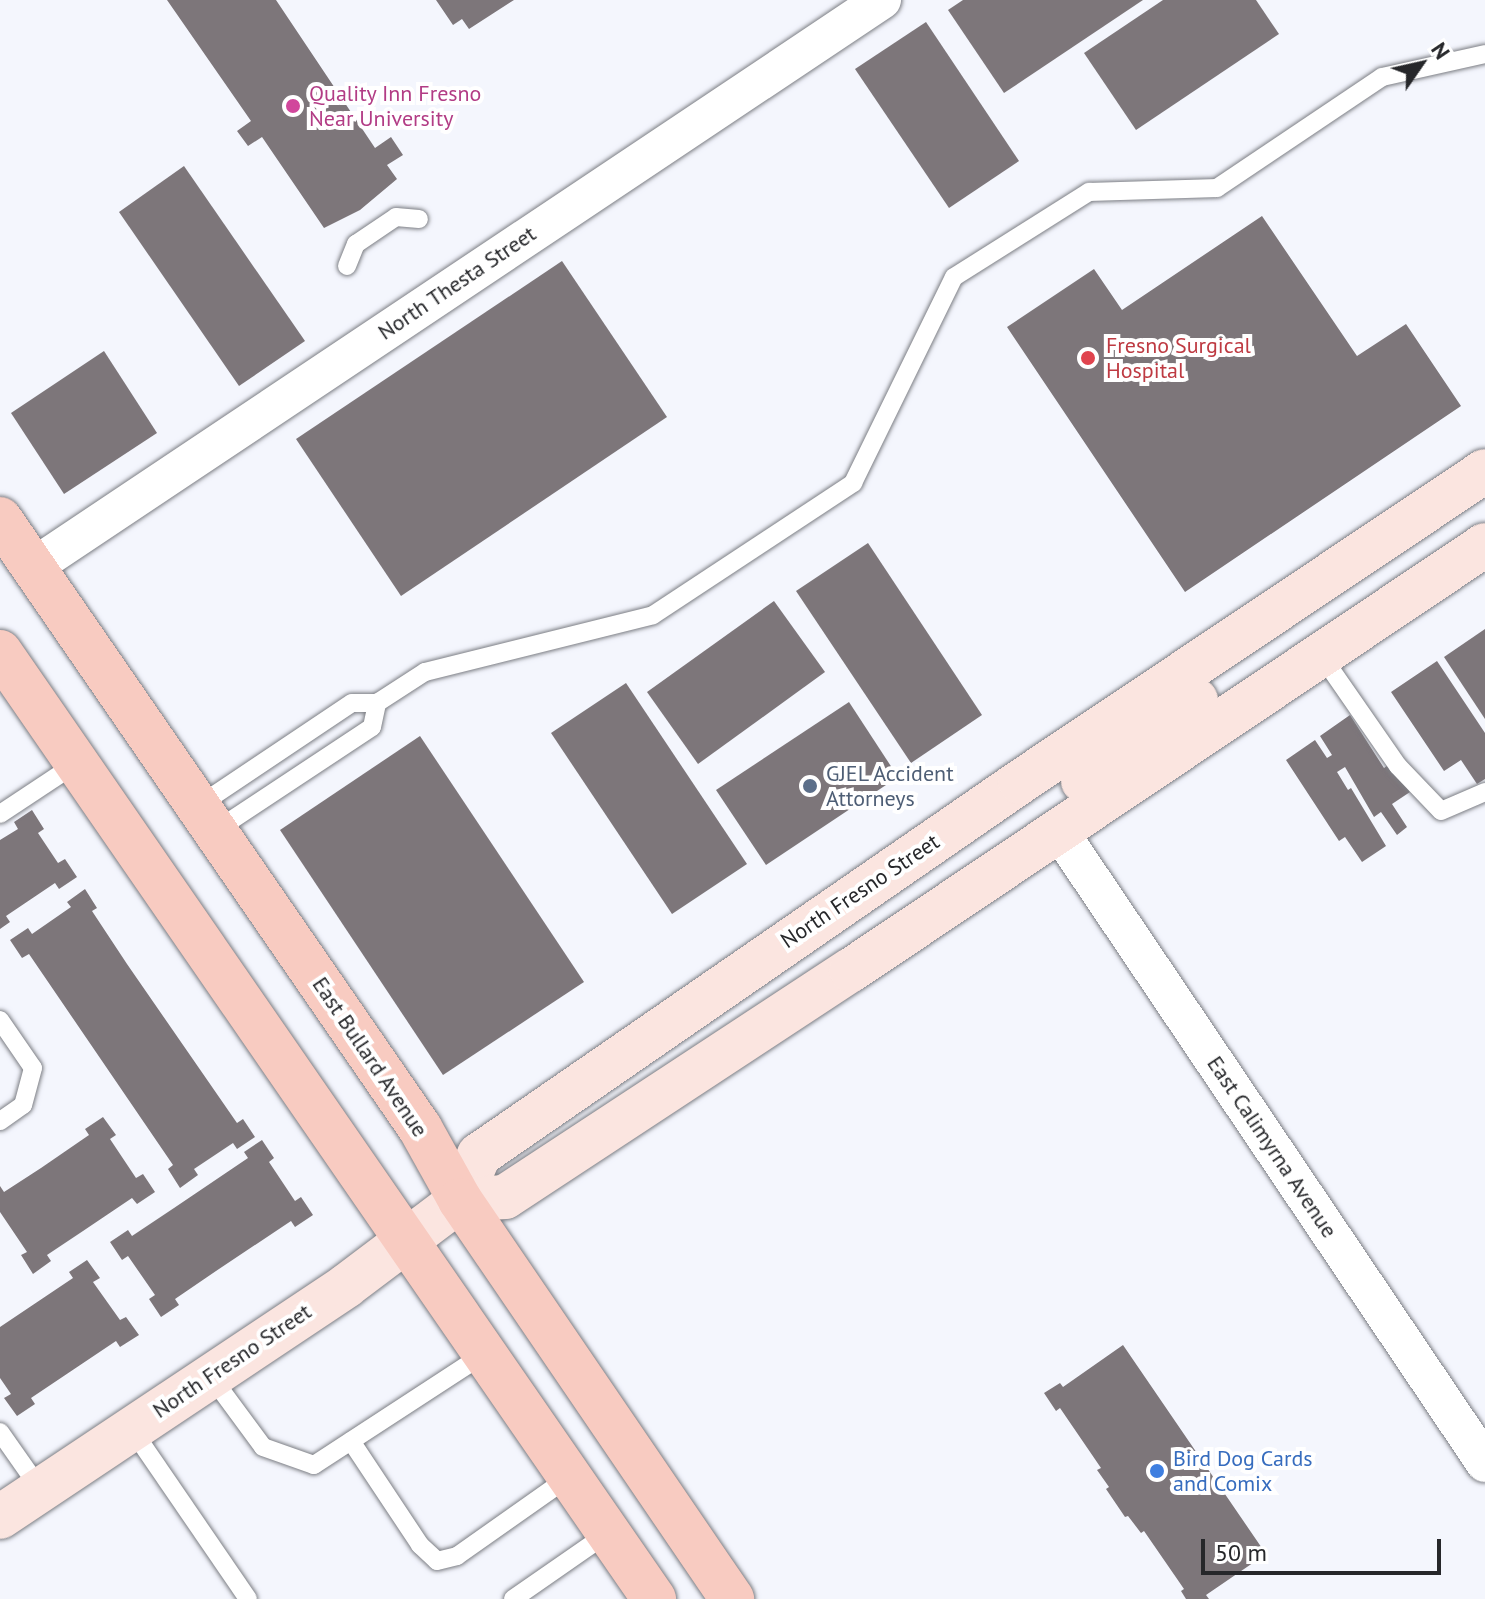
<!DOCTYPE html>
<style>
body{margin:0}
#map{position:relative;width:1485px;height:1599px;overflow:hidden;background:#f4f6fd;font-family:"PT Sans",sans-serif}
div>[style]{position:absolute}
.building>*{inset:0;background:#7d767a}
.roads{filter:drop-shadow(0 0 2px #7c7e84) drop-shadow(0 0 2px #7c7e84)}
.lane>*{height:18px;margin:-9px;padding:0 9px;transform-origin:9px;border-radius:9px;background:#fff}
.street>*{height:38px;margin:-19px;padding:0 19px;transform-origin:19px;border-radius:19px;background:#fff}
.secondary>*{height:44px;margin:-22px;padding:0 22px;transform-origin:22px;border-radius:22px;background:#fbe5e0}
.primary>*{height:44px;margin:-22px;padding:0 22px;transform-origin:22px;border-radius:22px;background:#f8cbc1}
.dots>*{width:22px;height:22px;translate:-50% -50%;box-sizing:border-box;border:4px solid #fff;border-radius:50%}
span{translate:-50% -50%;white-space:nowrap;text-align:center;line-height:1.15;-webkit-text-stroke:8px #fff;paint-order:stroke}
.hotel-label{font-size:22px;color:#b23c85}
.left{translate:0 -50%;text-align:left}
.street-label{font-size:22px;color:#26272a}
.health-label{font-size:22px;color:#be3a42}
.service-label{font-size:22px;color:#4e5e75}
.shop-label{font-size:22px;color:#366cbe}
.north{position:absolute;left:1381px;top:24px;width:80px;height:80px;-webkit-text-stroke:6px #fff;paint-order:stroke;rotate:56deg;font-size:22px;font-weight:700;line-height:32px;text-align:center;color:#26272a}
.north::after{content:'';display:block;margin:auto;width:28px;height:36px;background:#26272a;clip-path:polygon(50% 0,100% 100%,50% 72%,0 100%)}
.scale{position:absolute;left:1201px;top:1539px;width:240px;height:36px;box-sizing:border-box;border:4px solid #26272a;border-top:0;padding-left:10px;font-size:24px;line-height:28px;white-space:nowrap;color:#26272a;-webkit-text-stroke:6px #fff;paint-order:stroke}
</style>
<div id="map">
<div class="building">
<i style="clip-path:polygon(167px 0,276px 0,375px 148px,391px 137px,403px 155px,387px 165px,397px 179px,360px 210px,324px 228px,262px 137px,248px 146px,237px 131px,251px 121px)"></i>
<i style="clip-path:polygon(436px 0,514px 0,469px 29px,462px 19px,453px 25px)"></i>
<i style="clip-path:polygon(963px 0,1143px 0,1004px 93px,948px 10px)"></i>
<i style="clip-path:polygon(1163px 0,1256px 0,1279px 34px,1136px 130px,1084px 53px)"></i>
<i style="clip-path:polygon(926px 22px,1019px 161px,949px 208px,855px 69px)"></i>
<i style="clip-path:polygon(184px 166px,305px 341px,239px 386px,119px 212px)"></i>
<i style="clip-path:polygon(1262px 216px,1357px 356px,1406px 324px,1461px 406px,1185px 592px,1007px 327px,1094px 269px,1122px 310px)"></i>
<i style="clip-path:polygon(562px 261px,667px 417px,401px 596px,296px 439px)"></i>
<i style="clip-path:polygon(104px 351px,157px 433px,64px 494px,11px 413px)"></i>
<i style="clip-path:polygon(868px 543px,982px 715px,911px 763px,796px 591px)"></i>
<i style="clip-path:polygon(774px 601px,825px 672px,698px 764px,647px 692px)"></i>
<i style="clip-path:polygon(1485px 629px,1485px 719px,1444px 657px)"></i>
<i style="clip-path:polygon(1437px 661px,1485px 733px,1485px 779px,1477px 784px,1461px 760px,1444px 771px,1391px 692px)"></i>
<i style="clip-path:polygon(626px 683px,747px 864px,672px 914px,551px 733px)"></i>
<i style="clip-path:polygon(849px 702px,898px 777px,766px 865px,716px 790px)"></i>
<i style="clip-path:polygon(1350px 715px,1384px 768px,1391px 763px,1410px 792px,1392px 804px,1407px 827px,1397px 835px,1381px 812px,1374px 817px,1345px 767px,1337px 772px,1348px 790px,1351px 788px,1386px 846px,1362px 862px,1345px 837px,1339px 841px,1286px 760px,1315px 740px,1327px 758px,1332px 755px,1320px 736px)"></i>
<i style="clip-path:polygon(420px 736px,584px 982px,443px 1075px,280px 830px)"></i>
<i style="clip-path:polygon(32px 810px,44px 829px,38px 833px,58px 863px,65px 859px,77px 877px,59px 889px,55px 883px,6px 916px,10px 922px,0 929px,0 840px,18px 829px,14px 822px)"></i>
<i style="clip-path:polygon(85px 889px,97px 908px,92px 911px,127px 964px,237px 1123px,243px 1119px,255px 1137px,237px 1149px,233px 1143px,194px 1169px,198px 1175px,180px 1188px,168px 1169px,173px 1165px,29px 954px,22px 958px,10px 940px,28px 928px,32px 934px,71px 907px,67px 902px)"></i>
<i style="clip-path:polygon(103px 1117px,116px 1135px,110px 1139px,136px 1178px,143px 1174px,155px 1192px,137px 1204px,132px 1198px,83px 1231px,47px 1255px,51px 1261px,33px 1274px,21px 1255px,27px 1252px,0 1212px,0 1186px,4px 1192px,41px 1168px,89px 1135px,85px 1129px)"></i>
<i style="clip-path:polygon(262px 1140px,274px 1158px,269px 1162px,295px 1201px,301px 1197px,313px 1215px,295px 1227px,291px 1221px,216px 1271px,175px 1299px,179px 1305px,161px 1317px,149px 1299px,155px 1295px,128px 1256px,122px 1260px,110px 1242px,128px 1230px,132px 1236px,174px 1208px,248px 1158px,244px 1152px)"></i>
<i style="clip-path:polygon(87px 1260px,100px 1278px,93px 1282px,120px 1320px,126px 1317px,139px 1335px,120px 1347px,116px 1341px,31px 1398px,35px 1404px,17px 1416px,4px 1398px,11px 1394px,0 1378px,0 1327px,73px 1278px,69px 1272px)"></i>
<i style="clip-path:polygon(1123px 1345px,1266px 1554px,1206px 1595px,1209px 1599px,1186px 1599px,1181px 1591px,1184px 1589px,1144px 1531px,1141px 1533px,1128px 1516px,1125px 1517px,1106px 1489px,1109px 1487px,1097px 1470px,1101px 1468px,1060px 1408px,1056px 1411px,1044px 1393px,1060px 1383px,1063px 1387px)"></i>
</div>
<div class="roads">
<div class="lane">
<i style="left:347px;top:266px;width:24px;rotate:-68deg"></i>
<i style="left:356px;top:244px;width:48px;rotate:-34deg"></i>
<i style="left:396px;top:217px;width:23px;rotate:5deg"></i>
<i style="left:1321px;top:655px;width:135px;rotate:55.3deg"></i>
<i style="left:1398px;top:766px;width:62px;rotate:46.3deg"></i>
<i style="left:1441px;top:811px;width:48px;rotate:-23.4deg"></i>
<i style="left:198px;top:806px;width:185px;rotate:-33.8deg"></i>
<i style="left:352px;top:703px;width:25px"></i>
<i style="left:377px;top:703px;width:57px;rotate:-32.9deg"></i>
<i style="left:425px;top:672px;width:235px;rotate:-14deg"></i>
<i style="left:653px;top:615px;width:240px;rotate:-33.4deg"></i>
<i style="left:853px;top:483px;width:229px;rotate:-63.9deg"></i>
<i style="left:954px;top:277px;width:160px;rotate:-32.2deg"></i>
<i style="left:1089px;top:192px;width:128px;rotate:-1.8deg"></i>
<i style="left:1217px;top:188px;width:199px;rotate:-33.9deg"></i>
<i style="left:1382px;top:77px;width:106px;rotate:-12.6deg"></i>
<i style="left:0;top:814px;width:92px;rotate:-33.5deg"></i>
<i style="left:215px;top:831px;width:188px;rotate:-33.5deg"></i>
<i style="left:372px;top:727px;width:25px;rotate:-78deg"></i>
<i style="left:0;top:1020px;width:58px;rotate:55.5deg"></i>
<i style="left:33px;top:1068px;width:38px;rotate:105deg"></i>
<i style="left:23px;top:1105px;width:28px;rotate:145deg"></i>
<i style="left:210px;top:1375px;width:89px;rotate:53.6deg"></i>
<i style="left:263px;top:1447px;width:54px;rotate:19.4deg"></i>
<i style="left:314px;top:1465px;width:203px;rotate:-33.1deg"></i>
<i style="left:131px;top:1428px;width:207px;rotate:55.6deg"></i>
<i style="left:0;top:1432px;width:70px;rotate:54.9deg"></i>
<i style="left:351px;top:1441px;width:125px;rotate:56.4deg"></i>
<i style="left:420px;top:1545px;width:23px;rotate:43deg"></i>
<i style="left:437px;top:1561px;width:21px;rotate:-14deg"></i>
<i style="left:457px;top:1556px;width:137px;rotate:-35.2deg"></i>
<i style="left:513px;top:1599px;width:116px;rotate:-34.8deg"></i>
</div>
<div class="street">
<i style="left:33px;top:567px;width:1021px;rotate:-33.74deg"></i>
<i style="left:1059px;top:831px;width:762px;rotate:56.02deg"></i>
</div>
<div class="secondary">
<i style="left:1083px;top:781px;width:139px;rotate:-35.6deg"></i>
<i style="left:460px;top:1200px;width:45px;rotate:-3.8deg"></i>
<i style="left:505px;top:1197px;width:414px;rotate:-33.3deg"></i>
<i style="left:851px;top:970px;width:763px;rotate:-33.84deg"></i>
<i style="left:0;top:1517px;width:416px;rotate:-33.7deg"></i>
<i style="left:346px;top:1286px;width:143px;rotate:-37deg"></i>
<i style="left:460px;top:1200px;width:49px;rotate:-67.1deg"></i>
<i style="left:479px;top:1155px;width:657px;rotate:-34.58deg"></i>
<i style="left:1020px;top:782px;width:559px;rotate:-33.78deg"></i>
</div>
<div class="primary">
<i style="left:0;top:519px;width:740px;rotate:55.41deg"></i>
<i style="left:420px;top:1128px;width:82px;rotate:60.9deg"></i>
<i style="left:460px;top:1200px;width:483px;rotate:55.7deg"></i>
<i style="left:0;top:652px;width:1151px;rotate:55.37deg"></i>
</div>
</div>
<div class="dots">
<i style="left:293px;top:106px;background:#d1479c"></i>
<i style="left:1088px;top:358px;background:#e0444e"></i>
<i style="left:810px;top:786px;background:#5c6f8a"></i>
<i style="left:1157px;top:1471px;background:#3f7fe0"></i>
</div>
<div class="hotel-label">
<span class="left" style="left:309px;top:106px">Quality Inn Fresno<br>Near University</span>
</div>
<div class="street-label">
<span style="left:457px;top:283px;rotate:-34deg">North Thesta Street</span>
<span style="left:860px;top:891px;rotate:-34deg">North Fresno Street</span>
<span style="left:370px;top:1057px;rotate:56deg">East Bullard Avenue</span>
<span style="left:1272px;top:1147px;rotate:56deg">East Calimyrna Avenue</span>
<span style="left:232px;top:1361px;rotate:-34deg">North Fresno Street</span>
</div>
<div class="health-label">
<span class="left" style="left:1106px;top:358px">Fresno Surgical<br>Hospital</span>
</div>
<div class="service-label">
<span class="left" style="left:826px;top:786px">GJEL Accident<br>Attorneys</span>
</div>
<div class="shop-label">
<span class="left" style="left:1173px;top:1471px">Bird Dog Cards<br>and Comix</span>
</div>
<div class="north">N</div>
<div class="scale">50 m</div>
</div>
